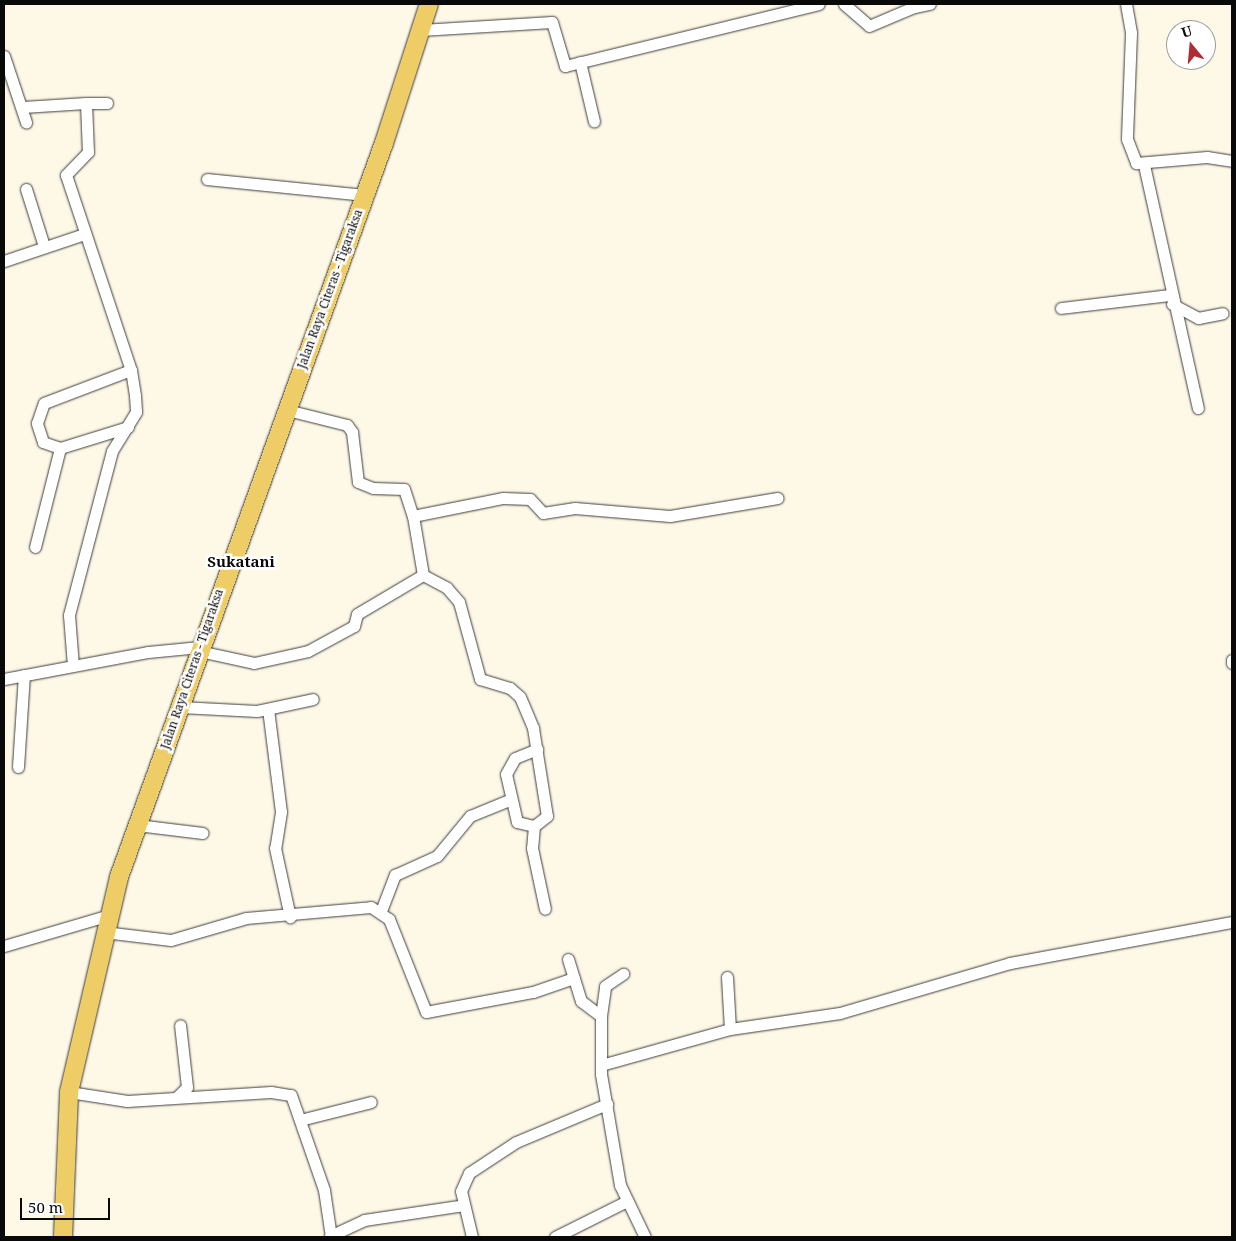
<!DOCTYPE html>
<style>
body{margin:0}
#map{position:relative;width:1236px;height:1241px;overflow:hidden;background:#fef9e7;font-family:"Noto Serif",serif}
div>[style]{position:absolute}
.roads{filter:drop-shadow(0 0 1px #3c3c3c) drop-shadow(0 0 1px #3c3c3c)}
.street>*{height:11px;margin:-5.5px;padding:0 5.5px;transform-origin:5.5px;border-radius:5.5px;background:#fff}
.primary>*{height:18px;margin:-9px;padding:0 9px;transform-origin:9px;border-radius:9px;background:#efcd66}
span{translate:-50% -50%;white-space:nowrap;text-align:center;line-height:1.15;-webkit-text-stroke:5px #fff;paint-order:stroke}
.street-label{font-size:12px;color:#090909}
.quarter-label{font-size:15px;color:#090909;font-weight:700}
.frame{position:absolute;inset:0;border:5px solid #090909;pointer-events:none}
.north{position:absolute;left:1166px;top:20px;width:50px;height:50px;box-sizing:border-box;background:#fff;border:1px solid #9d9d9d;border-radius:50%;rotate:343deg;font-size:14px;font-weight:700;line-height:20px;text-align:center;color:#090909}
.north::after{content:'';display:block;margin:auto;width:18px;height:22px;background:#af2c34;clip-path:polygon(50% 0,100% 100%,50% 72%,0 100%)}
.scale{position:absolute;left:20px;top:1198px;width:90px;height:22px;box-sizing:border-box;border:2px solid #090909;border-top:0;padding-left:6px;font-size:15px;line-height:18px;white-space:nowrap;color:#090909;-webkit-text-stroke:4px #fff;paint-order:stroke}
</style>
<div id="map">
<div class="roads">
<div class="street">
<i style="left:844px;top:4px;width:33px;rotate:41deg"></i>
<i style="left:869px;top:26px;width:49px;rotate:-22.9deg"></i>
<i style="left:913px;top:4px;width:3px;rotate:72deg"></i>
<i style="left:914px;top:7px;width:16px;rotate:-11deg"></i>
<i style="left:1126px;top:4px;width:29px;rotate:80deg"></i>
<i style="left:1131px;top:33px;width:106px;rotate:92.2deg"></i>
<i style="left:1127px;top:139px;width:26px;rotate:69deg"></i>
<i style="left:1136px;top:163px;width:71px;rotate:-4.8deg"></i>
<i style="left:1207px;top:157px;width:25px;rotate:9deg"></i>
<i style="left:421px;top:30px;width:131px;rotate:-3.5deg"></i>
<i style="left:552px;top:22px;width:46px;rotate:73.5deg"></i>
<i style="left:565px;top:66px;width:261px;rotate:-13.7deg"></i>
<i style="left:4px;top:56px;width:70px;rotate:71.6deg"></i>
<i style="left:580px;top:62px;width:61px;rotate:76.7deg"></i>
<i style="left:86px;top:103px;width:21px"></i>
<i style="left:23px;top:107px;width:63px;rotate:-3.6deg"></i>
<i style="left:86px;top:103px;width:49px;rotate:87.7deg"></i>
<i style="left:88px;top:152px;width:32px;rotate:134deg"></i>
<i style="left:66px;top:175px;width:206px;rotate:71.6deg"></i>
<i style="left:131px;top:370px;width:26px;rotate:81deg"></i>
<i style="left:135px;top:396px;width:16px;rotate:86deg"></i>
<i style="left:136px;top:412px;width:46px;rotate:121.6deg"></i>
<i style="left:112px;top:451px;width:170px;rotate:104.7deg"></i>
<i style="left:69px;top:615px;width:51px;rotate:85.5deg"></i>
<i style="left:1144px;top:165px;width:249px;rotate:77.5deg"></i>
<i style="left:207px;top:179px;width:158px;rotate:5.8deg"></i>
<i style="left:26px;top:189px;width:60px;rotate:72.5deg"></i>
<i style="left:4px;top:261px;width:84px;rotate:-18.6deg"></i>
<i style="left:1172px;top:304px;width:30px;rotate:28deg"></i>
<i style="left:1198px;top:318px;width:25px;rotate:-11deg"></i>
<i style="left:1061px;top:308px;width:110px;rotate:-6.8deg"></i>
<i style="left:287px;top:410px;width:62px;rotate:14deg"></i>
<i style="left:347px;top:425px;width:9px;rotate:54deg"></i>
<i style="left:352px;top:432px;width:50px;rotate:83.2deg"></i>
<i style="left:358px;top:482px;width:16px;rotate:22deg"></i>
<i style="left:373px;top:488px;width:31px;rotate:2deg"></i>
<i style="left:404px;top:489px;width:28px;rotate:72deg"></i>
<i style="left:413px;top:516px;width:92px;rotate:-11.3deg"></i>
<i style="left:503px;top:498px;width:27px;rotate:2deg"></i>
<i style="left:530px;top:499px;width:19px;rotate:47deg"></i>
<i style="left:543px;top:513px;width:32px;rotate:-9deg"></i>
<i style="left:575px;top:508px;width:95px;rotate:4.8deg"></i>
<i style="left:670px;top:516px;width:109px;rotate:-9.5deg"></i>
<i style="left:128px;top:427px;width:71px;rotate:162.8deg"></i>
<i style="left:60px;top:448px;width:18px;rotate:-161deg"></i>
<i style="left:43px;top:442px;width:20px;rotate:-108deg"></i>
<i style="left:37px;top:423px;width:21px;rotate:-71deg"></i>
<i style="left:44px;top:403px;width:93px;rotate:-20.8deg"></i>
<i style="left:413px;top:516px;width:60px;rotate:80.4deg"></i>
<i style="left:423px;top:575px;width:27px;rotate:28deg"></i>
<i style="left:447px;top:588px;width:18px;rotate:49deg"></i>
<i style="left:459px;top:602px;width:80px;rotate:74.7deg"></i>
<i style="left:480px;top:679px;width:31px;rotate:17deg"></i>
<i style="left:510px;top:688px;width:13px;rotate:42deg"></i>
<i style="left:520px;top:697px;width:34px;rotate:67deg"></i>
<i style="left:533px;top:728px;width:89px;rotate:81deg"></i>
<i style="left:547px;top:816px;width:16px;rotate:142deg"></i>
<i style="left:534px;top:826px;width:22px;rotate:95deg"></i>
<i style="left:532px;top:848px;width:62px;rotate:78deg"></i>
<i style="left:35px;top:547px;width:102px;rotate:-75.8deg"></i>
<i style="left:199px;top:651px;width:56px;rotate:12.3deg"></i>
<i style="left:254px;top:663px;width:55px;rotate:-12.5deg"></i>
<i style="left:308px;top:651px;width:52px;rotate:-28.5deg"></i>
<i style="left:354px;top:626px;width:12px;rotate:-76deg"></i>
<i style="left:357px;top:614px;width:77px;rotate:-30.6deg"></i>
<i style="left:1232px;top:660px;width:3px;rotate:90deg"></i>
<i style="left:4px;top:679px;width:147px;rotate:-10.6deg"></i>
<i style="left:148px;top:652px;width:52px;rotate:-5.5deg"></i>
<i style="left:180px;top:707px;width:77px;rotate:3deg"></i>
<i style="left:257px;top:711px;width:57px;rotate:-12.1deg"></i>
<i style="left:268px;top:709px;width:104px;rotate:82.8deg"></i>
<i style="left:281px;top:812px;width:36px;rotate:99deg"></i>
<i style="left:275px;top:848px;width:71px;rotate:77.7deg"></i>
<i style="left:18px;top:767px;width:92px;rotate:-86.3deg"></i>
<i style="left:137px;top:825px;width:66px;rotate:6.9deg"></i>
<i style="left:534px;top:826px;width:17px;rotate:-167deg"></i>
<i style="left:517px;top:822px;width:49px;rotate:-102.9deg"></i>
<i style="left:506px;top:774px;width:18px;rotate:-61deg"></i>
<i style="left:515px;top:758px;width:24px;rotate:-22deg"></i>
<i style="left:381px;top:911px;width:39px;rotate:-69deg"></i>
<i style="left:395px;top:875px;width:46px;rotate:-24.3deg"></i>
<i style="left:437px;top:856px;width:52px;rotate:-50.5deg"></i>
<i style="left:470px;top:816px;width:42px;rotate:-22.3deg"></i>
<i style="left:104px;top:932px;width:67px;rotate:6.8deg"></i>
<i style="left:171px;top:940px;width:78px;rotate:-16.3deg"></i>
<i style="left:246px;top:918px;width:125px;rotate:-5deg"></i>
<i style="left:371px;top:907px;width:22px;rotate:34deg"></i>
<i style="left:389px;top:919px;width:100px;rotate:68.3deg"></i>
<i style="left:426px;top:1012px;width:109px;rotate:-10.6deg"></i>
<i style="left:533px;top:992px;width:43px;rotate:-18.9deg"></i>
<i style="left:4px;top:946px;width:109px;rotate:-16.4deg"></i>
<i style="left:568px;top:959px;width:44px;rotate:72.8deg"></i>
<i style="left:581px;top:1001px;width:25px;rotate:37deg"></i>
<i style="left:601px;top:1016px;width:58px;rotate:90deg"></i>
<i style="left:601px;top:1074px;width:113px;rotate:80.3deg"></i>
<i style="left:620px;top:1185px;width:58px;rotate:64.3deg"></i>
<i style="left:727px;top:977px;width:52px;rotate:86.7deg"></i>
<i style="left:601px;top:1016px;width:30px;rotate:-82deg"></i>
<i style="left:605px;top:986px;width:22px;rotate:-34deg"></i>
<i style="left:601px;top:1065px;width:134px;rotate:-15.6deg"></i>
<i style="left:730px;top:1029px;width:111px;rotate:-8.3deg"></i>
<i style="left:840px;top:1013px;width:177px;rotate:-16.4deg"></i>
<i style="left:1010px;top:963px;width:226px;rotate:-10.5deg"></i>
<i style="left:69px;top:1092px;width:59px;rotate:8.8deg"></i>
<i style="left:127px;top:1101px;width:144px;rotate:-3.6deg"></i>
<i style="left:271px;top:1092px;width:20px;rotate:9deg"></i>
<i style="left:291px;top:1095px;width:101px;rotate:70.8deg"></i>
<i style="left:324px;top:1190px;width:48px;rotate:81.5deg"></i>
<i style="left:177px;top:1097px;width:14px;rotate:-45deg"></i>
<i style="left:187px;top:1087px;width:62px;rotate:-96.4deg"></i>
<i style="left:300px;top:1120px;width:73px;rotate:-14.2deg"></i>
<i style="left:330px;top:1236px;width:38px;rotate:-25deg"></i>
<i style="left:364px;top:1220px;width:101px;rotate:-8.5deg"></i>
<i style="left:472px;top:1237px;width:47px;rotate:-103.4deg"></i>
<i style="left:461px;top:1191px;width:20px;rotate:-66deg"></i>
<i style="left:469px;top:1173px;width:56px;rotate:-33.4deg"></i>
<i style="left:516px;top:1142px;width:99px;rotate:-22.7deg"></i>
<i style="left:555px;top:1237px;width:78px;rotate:-26.6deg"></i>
</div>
<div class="primary">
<i style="left:63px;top:1237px;width:145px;rotate:-87.6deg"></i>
<i style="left:69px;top:1092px;width:221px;rotate:-76.9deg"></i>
<i style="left:119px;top:877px;width:780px;rotate:-70.15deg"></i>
<i style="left:384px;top:143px;width:146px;rotate:-72.1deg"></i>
</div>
</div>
<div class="street-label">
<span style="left:330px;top:289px;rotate:-70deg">Jalan Raya Citeras - Tigaraksa</span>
<span style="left:192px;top:669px;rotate:-71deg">Jalan Raya Citeras - Tigaraksa</span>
</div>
<div class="quarter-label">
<span style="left:241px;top:562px">Sukatani</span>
</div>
<div class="frame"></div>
<div class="north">U</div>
<div class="scale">50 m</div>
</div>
